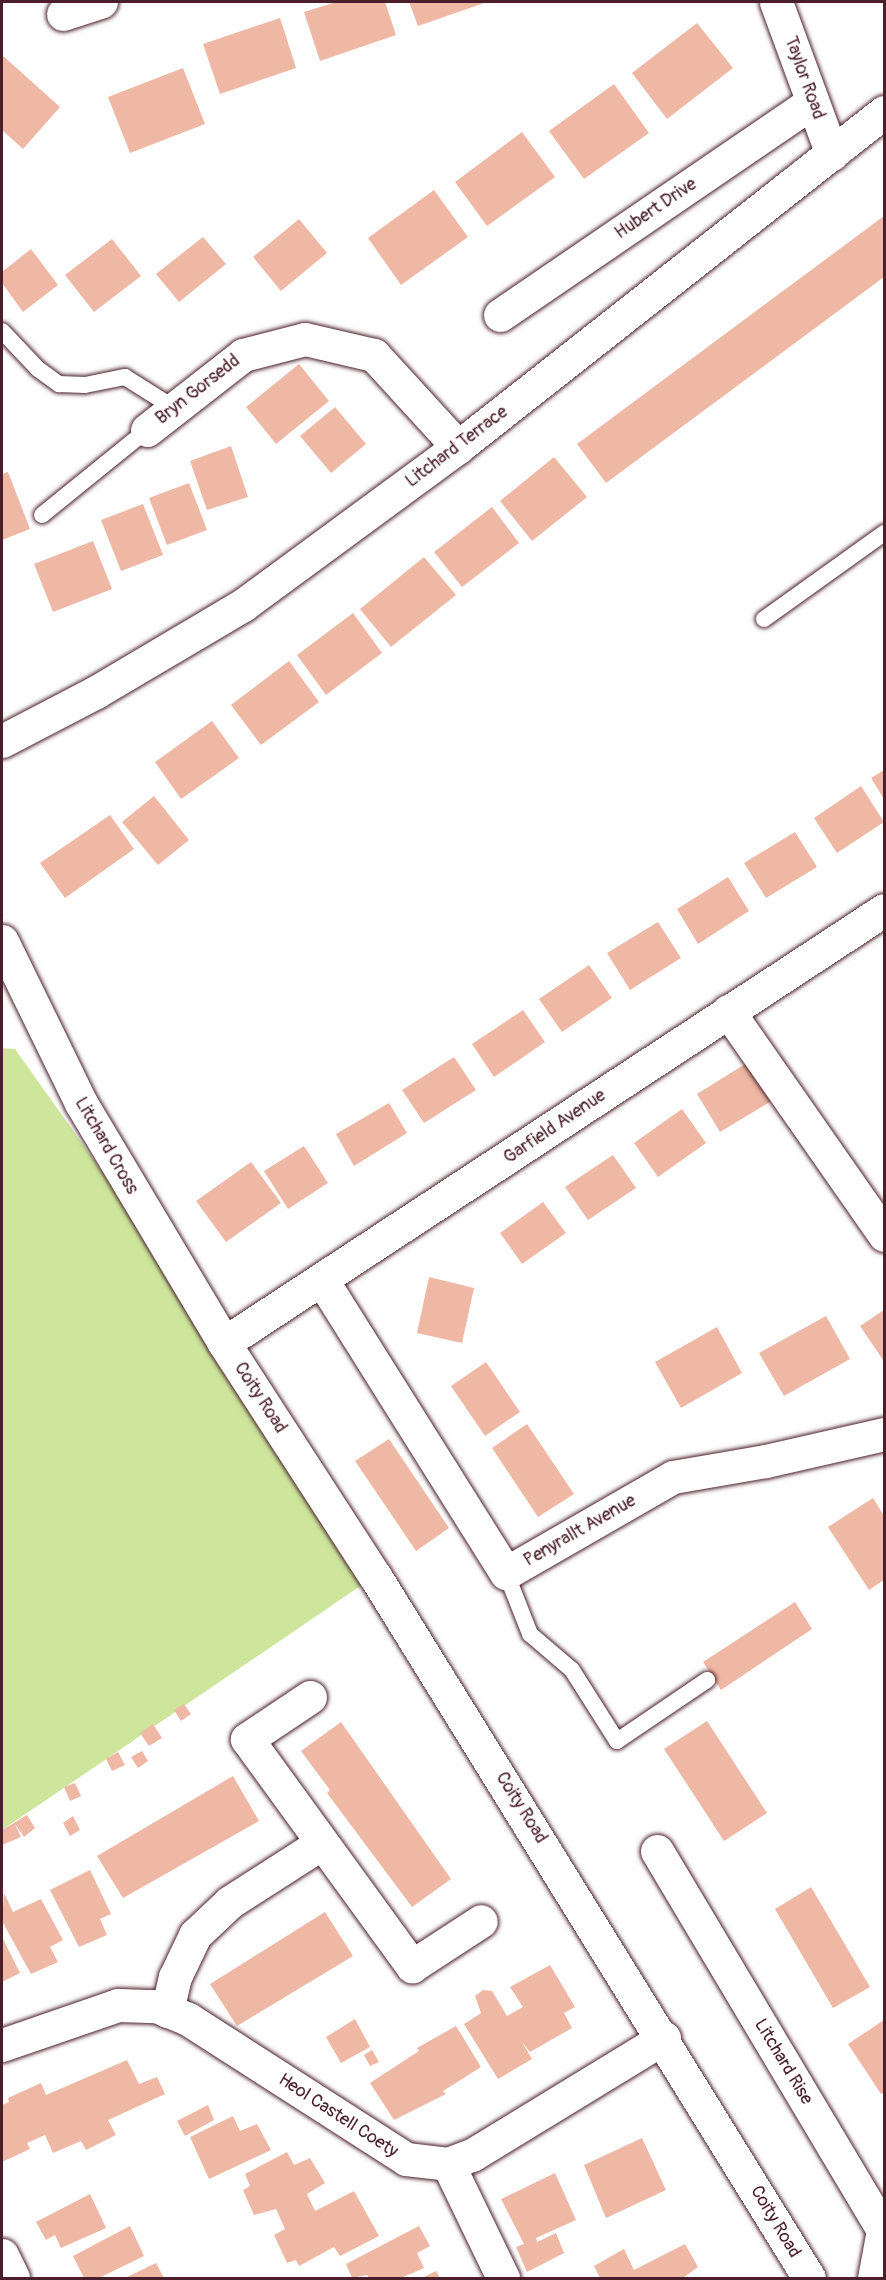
<!DOCTYPE html>
<style>
body{margin:0}
#map{position:relative;width:886px;height:2280px;overflow:hidden;background:#fff;font-family:Pangolin,sans-serif}
div>[style]{position:absolute}
.green>*{inset:0;background:#cde69c}
.building>*{inset:0;background:#efb8a4}
.roads{filter:drop-shadow(0 0 2px #4a1f2b) drop-shadow(0 0 2px #4a1f2b)}
.lane>*{height:16px;margin:-8px;padding:0 8px;transform-origin:8px;border-radius:8px;background:#fff}
.street>*{height:33px;margin:-16.5px;padding:0 16.5px;transform-origin:16.5px;border-radius:16.5px;background:#fff}
.secondary>*{height:33px;margin:-16.5px;padding:0 16.5px;transform-origin:16.5px;border-radius:16.5px;background:#fff}
span{translate:-50% -50%;white-space:nowrap;text-align:center;line-height:1.15;-webkit-text-stroke:4.5px #fff;paint-order:stroke}
.street-label{font-size:18px;color:#4a1f2b}
.frame{position:absolute;inset:0;border:3px solid #4a1f2b;pointer-events:none}
</style>
<div id="map">
<div class="green">
<i style="clip-path:polygon(2px 1048px,15px 1049px,224px 1343px,375px 1576px,2px 1830px)"></i>
</div>
<div class="building">
<i style="clip-path:polygon(336px 2px,385px 2px,396px 35px,320px 61px,304px 12px)"></i>
<i style="clip-path:polygon(409px 2px,487px 2px,418px 26px)"></i>
<i style="clip-path:polygon(280px 18px,296px 68px,220px 94px,203px 44px)"></i>
<i style="clip-path:polygon(697px 23px,733px 68px,667px 119px,632px 73px)"></i>
<i style="clip-path:polygon(2px 55px,60px 107px,23px 149px,2px 130px)"></i>
<i style="clip-path:polygon(183px 68px,205px 124px,130px 153px,108px 97px)"></i>
<i style="clip-path:polygon(614px 84px,649px 133px,584px 179px,549px 131px)"></i>
<i style="clip-path:polygon(522px 132px,555px 177px,487px 226px,455px 182px)"></i>
<i style="clip-path:polygon(434px 190px,468px 237px,401px 285px,368px 238px)"></i>
<i style="clip-path:polygon(884px 216px,884px 277px,606px 483px,577px 444px)"></i>
<i style="clip-path:polygon(299px 219px,327px 253px,281px 291px,253px 257px)"></i>
<i style="clip-path:polygon(203px 237px,226px 264px,179px 302px,156px 274px)"></i>
<i style="clip-path:polygon(112px 239px,141px 276px,94px 312px,65px 275px)"></i>
<i style="clip-path:polygon(31px 249px,58px 285px,23px 312px,2px 283px,2px 272px)"></i>
<i style="clip-path:polygon(299px 364px,329px 401px,276px 444px,246px 407px)"></i>
<i style="clip-path:polygon(335px 407px,366px 444px,331px 473px,300px 436px)"></i>
<i style="clip-path:polygon(231px 446px,248px 497px,207px 510px,190px 461px)"></i>
<i style="clip-path:polygon(554px 457px,587px 497px,532px 541px,500px 501px)"></i>
<i style="clip-path:polygon(8px 472px,30px 529px,2px 540px,2px 474px)"></i>
<i style="clip-path:polygon(189px 483px,207px 530px,167px 545px,149px 498px)"></i>
<i style="clip-path:polygon(143px 504px,163px 555px,121px 571px,101px 520px)"></i>
<i style="clip-path:polygon(492px 507px,519px 543px,462px 587px,434px 552px)"></i>
<i style="clip-path:polygon(93px 541px,112px 589px,53px 612px,34px 564px)"></i>
<i style="clip-path:polygon(424px 557px,456px 595px,391px 647px,360px 609px)"></i>
<i style="clip-path:polygon(353px 613px,382px 653px,326px 695px,297px 655px)"></i>
<i style="clip-path:polygon(289px 661px,319px 702px,261px 745px,231px 705px)"></i>
<i style="clip-path:polygon(212px 721px,239px 758px,181px 799px,155px 762px)"></i>
<i style="clip-path:polygon(884px 770px,884px 799px,871px 778px)"></i>
<i style="clip-path:polygon(861px 786px,884px 822px,837px 853px,814px 818px)"></i>
<i style="clip-path:polygon(154px 796px,189px 840px,158px 865px,122px 822px)"></i>
<i style="clip-path:polygon(110px 815px,134px 849px,65px 898px,40px 863px)"></i>
<i style="clip-path:polygon(795px 832px,817px 867px,766px 898px,744px 863px)"></i>
<i style="clip-path:polygon(728px 877px,749px 911px,698px 944px,677px 909px)"></i>
<i style="clip-path:polygon(658px 922px,681px 958px,630px 990px,607px 953px)"></i>
<i style="clip-path:polygon(589px 965px,612px 998px,562px 1032px,539px 999px)"></i>
<i style="clip-path:polygon(523px 1010px,545px 1042px,494px 1077px,472px 1044px)"></i>
<i style="clip-path:polygon(454px 1057px,476px 1090px,424px 1123px,402px 1090px)"></i>
<i style="clip-path:polygon(750px 1061px,773px 1100px,720px 1132px,697px 1094px)"></i>
<i style="clip-path:polygon(389px 1103px,407px 1133px,354px 1166px,336px 1134px)"></i>
<i style="clip-path:polygon(682px 1109px,706px 1143px,658px 1177px,634px 1143px)"></i>
<i style="clip-path:polygon(304px 1146px,328px 1183px,288px 1209px,264px 1171px)"></i>
<i style="clip-path:polygon(613px 1155px,636px 1188px,588px 1220px,565px 1187px)"></i>
<i style="clip-path:polygon(251px 1162px,281px 1203px,226px 1242px,196px 1201px)"></i>
<i style="clip-path:polygon(543px 1202px,566px 1233px,522px 1264px,500px 1233px)"></i>
<i style="clip-path:polygon(429px 1277px,474px 1288px,462px 1343px,417px 1333px)"></i>
<i style="clip-path:polygon(884px 1310px,884px 1359px,883px 1360px,860px 1326px)"></i>
<i style="clip-path:polygon(826px 1316px,850px 1359px,784px 1396px,759px 1353px)"></i>
<i style="clip-path:polygon(717px 1327px,742px 1373px,681px 1408px,655px 1362px)"></i>
<i style="clip-path:polygon(486px 1362px,520px 1412px,485px 1436px,451px 1386px)"></i>
<i style="clip-path:polygon(527px 1424px,574px 1494px,538px 1517px,492px 1448px)"></i>
<i style="clip-path:polygon(389px 1439px,449px 1528px,416px 1551px,355px 1461px)"></i>
<i style="clip-path:polygon(873px 1498px,884px 1516px,884px 1580px,869px 1590px,828px 1527px)"></i>
<i style="clip-path:polygon(795px 1602px,812px 1629px,721px 1690px,703px 1662px)"></i>
<i style="clip-path:polygon(184px 1704px,191px 1714px,181px 1721px,174px 1710px)"></i>
<i style="clip-path:polygon(707px 1721px,767px 1813px,724px 1841px,664px 1749px)"></i>
<i style="clip-path:polygon(341px 1722px,451px 1879px,412px 1907px,327px 1793px,330px 1790px,301px 1751px)"></i>
<i style="clip-path:polygon(153px 1724px,162px 1738px,149px 1746px,140px 1733px)"></i>
<i style="clip-path:polygon(142px 1751px,148px 1761px,138px 1768px,131px 1757px)"></i>
<i style="clip-path:polygon(118px 1752px,125px 1765px,112px 1771px,106px 1759px)"></i>
<i style="clip-path:polygon(233px 1776px,259px 1821px,123px 1898px,97px 1856px)"></i>
<i style="clip-path:polygon(75px 1783px,81px 1796px,70px 1801px,64px 1787px)"></i>
<i style="clip-path:polygon(27px 1815px,35px 1828px,24px 1837px,15px 1824px,21px 1837px,2px 1845px,2px 1830px)"></i>
<i style="clip-path:polygon(73px 1816px,80px 1830px,70px 1836px,63px 1823px)"></i>
<i style="clip-path:polygon(90px 1870px,111px 1914px,100px 1919px,107px 1935px,79px 1947px,50px 1890px)"></i>
<i style="clip-path:polygon(811px 1887px,870px 1987px,833px 2008px,775px 1909px)"></i>
<i style="clip-path:polygon(4px 1893px,13px 1912px,41px 1899px,63px 1940px,50px 1947px,58px 1962px,31px 1974px,2px 1921px)"></i>
<i style="clip-path:polygon(325px 1912px,353px 1956px,237px 2026px,210px 1984px)"></i>
<i style="clip-path:polygon(2px 1937px,20px 1973px,2px 1982px)"></i>
<i style="clip-path:polygon(550px 1965px,575px 2007px,564px 2013px,572px 2028px,530px 2052px,522px 2042px,532px 2059px,498px 2079px,464px 2024px,481px 2013px,475px 1996px,483px 1990px,492px 1991px,507px 2016px,523px 2007px,510px 1987px)"></i>
<i style="clip-path:polygon(355px 2019px,370px 2047px,341px 2063px,326px 2037px)"></i>
<i style="clip-path:polygon(884px 2020px,884px 2092px,881px 2094px,848px 2044px)"></i>
<i style="clip-path:polygon(456px 2026px,481px 2067px,443px 2091px,446px 2094px,394px 2120px,370px 2083px,419px 2051px,417px 2048px)"></i>
<i style="clip-path:polygon(372px 2050px,379px 2062px,370px 2066px,364px 2055px)"></i>
<i style="clip-path:polygon(127px 2060px,139px 2084px,157px 2077px,165px 2094px,108px 2120px,116px 2135px,86px 2150px,81px 2141px,53px 2153px,45px 2135px,27px 2143px,30px 2149px,2px 2162px,2px 2105px,9px 2102px,8px 2098px,41px 2083px,46px 2095px)"></i>
<i style="clip-path:polygon(208px 2105px,214px 2120px,185px 2136px,177px 2121px)"></i>
<i style="clip-path:polygon(233px 2116px,240px 2131px,257px 2124px,271px 2150px,209px 2179px,190px 2137px)"></i>
<i style="clip-path:polygon(642px 2138px,666px 2190px,606px 2218px,584px 2165px)"></i>
<i style="clip-path:polygon(287px 2152px,294px 2165px,310px 2158px,325px 2183px,307px 2194px,315px 2211px,354px 2191px,379px 2236px,340px 2256px,334px 2247px,299px 2266px,296px 2260px,287px 2263px,274px 2235px,285px 2229px,276px 2209px,254px 2215px,243px 2190px,250px 2186px,245px 2174px)"></i>
<i style="clip-path:polygon(555px 2173px,576px 2220px,536px 2238px,537px 2242px,556px 2233px,564px 2253px,527px 2272px,516px 2247px,524px 2244px,501px 2199px)"></i>
<i style="clip-path:polygon(90px 2194px,106px 2228px,61px 2248px,55px 2235px,46px 2240px,36px 2222px)"></i>
<i style="clip-path:polygon(130px 2226px,144px 2256px,99px 2278px,84px 2278px,73px 2256px)"></i>
<i style="clip-path:polygon(419px 2226px,430px 2246px,417px 2253px,424px 2268px,401px 2278px,369px 2278px,367px 2275px,352px 2278px,346px 2264px)"></i>
<i style="clip-path:polygon(685px 2244px,698px 2267px,683px 2278px,600px 2278px,594px 2266px,624px 2249px,634px 2270px)"></i>
<i style="clip-path:polygon(156px 2263px,164px 2278px,125px 2278px)"></i>
<i style="clip-path:polygon(436px 2271px,440px 2278px,422px 2278px)"></i>
</div>
<div class="roads">
<div class="lane">
<i style="left:2px;top:331px;width:52px;rotate:46.5deg"></i>
<i style="left:38px;top:369px;width:26px;rotate:36deg"></i>
<i style="left:59px;top:384px;width:26px;rotate:2deg"></i>
<i style="left:85px;top:385px;width:41px;rotate:-11.3deg"></i>
<i style="left:125px;top:377px;width:58px;rotate:32.3deg"></i>
<i style="left:42px;top:515px;width:135px;rotate:-39deg"></i>
<i style="left:764px;top:619px;width:148px;rotate:-35.6deg"></i>
<i style="left:506px;top:1573px;width:66px;rotate:68.5deg"></i>
<i style="left:530px;top:1634px;width:55px;rotate:40.6deg"></i>
<i style="left:572px;top:1670px;width:84px;rotate:57.6deg"></i>
<i style="left:617px;top:1741px;width:109px;rotate:-34.1deg"></i>
</div>
<div class="street">
<i style="left:776px;top:2px;width:162px;rotate:69.8deg"></i>
<i style="left:63px;top:14px;width:40px;rotate:-18deg"></i>
<i style="left:500px;top:315px;width:378px;rotate:-34.3deg"></i>
<i style="left:147px;top:430px;width:122px;rotate:-38deg"></i>
<i style="left:243px;top:355px;width:64px;rotate:-14.5deg"></i>
<i style="left:305px;top:339px;width:71px;rotate:13.1deg"></i>
<i style="left:374px;top:355px;width:125px;rotate:47.6deg"></i>
<i style="left:728px;top:1011px;width:273px;rotate:55.1deg"></i>
<i style="left:322px;top:1280px;width:346px;rotate:57.9deg"></i>
<i style="left:506px;top:1573px;width:193px;rotate:-29.9deg"></i>
<i style="left:673px;top:1477px;width:94px;rotate:-9.8deg"></i>
<i style="left:766px;top:1461px;width:121px;rotate:-12.9deg"></i>
<i style="left:224px;top:1343px;width:789px;rotate:-33.27deg"></i>
<i style="left:310px;top:1697px;width:76px;rotate:146.3deg"></i>
<i style="left:247px;top:1739px;width:281px;rotate:54deg"></i>
<i style="left:412px;top:1966px;width:82px;rotate:-33.1deg"></i>
<i style="left:657px;top:1851px;width:441px;rotate:59.2deg"></i>
<i style="left:883px;top:2230px;width:49px;rotate:100.6deg"></i>
<i style="left:167px;top:2011px;width:35px;rotate:-77deg"></i>
<i style="left:175px;top:1977px;width:47px;rotate:-64.5deg"></i>
<i style="left:195px;top:1935px;width:48px;rotate:-43.3deg"></i>
<i style="left:230px;top:1902px;width:109px;rotate:-32.7deg"></i>
<i style="left:2px;top:2045px;width:123px;rotate:-19deg"></i>
<i style="left:118px;top:2005px;width:38px;rotate:2deg"></i>
<i style="left:156px;top:2006px;width:35px;rotate:22deg"></i>
<i style="left:188px;top:2019px;width:259px;rotate:32.7deg"></i>
<i style="left:406px;top:2159px;width:42px;rotate:6.8deg"></i>
<i style="left:448px;top:2164px;width:26px;rotate:-21deg"></i>
<i style="left:472px;top:2155px;width:225px;rotate:-31.4deg"></i>
<i style="left:448px;top:2164px;width:127px;rotate:64.2deg"></i>
<i style="left:2px;top:2255px;width:25px;rotate:64deg"></i>
</div>
<div class="secondary">
<i style="left:2px;top:741px;width:106px;rotate:-27.5deg"></i>
<i style="left:96px;top:692px;width:171px;rotate:-30.6deg"></i>
<i style="left:243px;top:605px;width:267px;rotate:-36.3deg"></i>
<i style="left:458px;top:447px;width:542px;rotate:-38.18deg"></i>
<i style="left:2px;top:941px;width:180px;rotate:64deg"></i>
<i style="left:81px;top:1103px;width:279px;rotate:59.2deg"></i>
<i style="left:224px;top:1343px;width:278px;rotate:57.1deg"></i>
<i style="left:375px;top:1576px;width:825px;rotate:58.27deg"></i>
</div>
</div>
<div class="street-label">
<span style="left:804px;top:78px;rotate:70deg">Taylor Road</span>
<span style="left:656px;top:209px;rotate:-34deg">Hubert Drive</span>
<span style="left:198px;top:390px;rotate:-38deg">Bryn Gorsedd</span>
<span style="left:457px;top:447px;rotate:-37deg">Litchard Terrace</span>
<span style="left:555px;top:1127px;rotate:-34deg">Garfield Avenue</span>
<span style="left:106px;top:1146px;rotate:60deg">Litchard Cross</span>
<span style="left:260px;top:1398px;rotate:57deg">Coity Road</span>
<span style="left:580px;top:1531px;rotate:-30deg">Penyrallt Avenue</span>
<span style="left:521px;top:1808px;rotate:58deg">Coity Road</span>
<span style="left:783px;top:2062px;rotate:59deg">Litchard Rise</span>
<span style="left:338px;top:2116px;rotate:33deg">Heol Castell Coety</span>
<span style="left:775px;top:2222px;rotate:59deg">Coity Road</span>
</div>
<div class="frame"></div>
</div>
